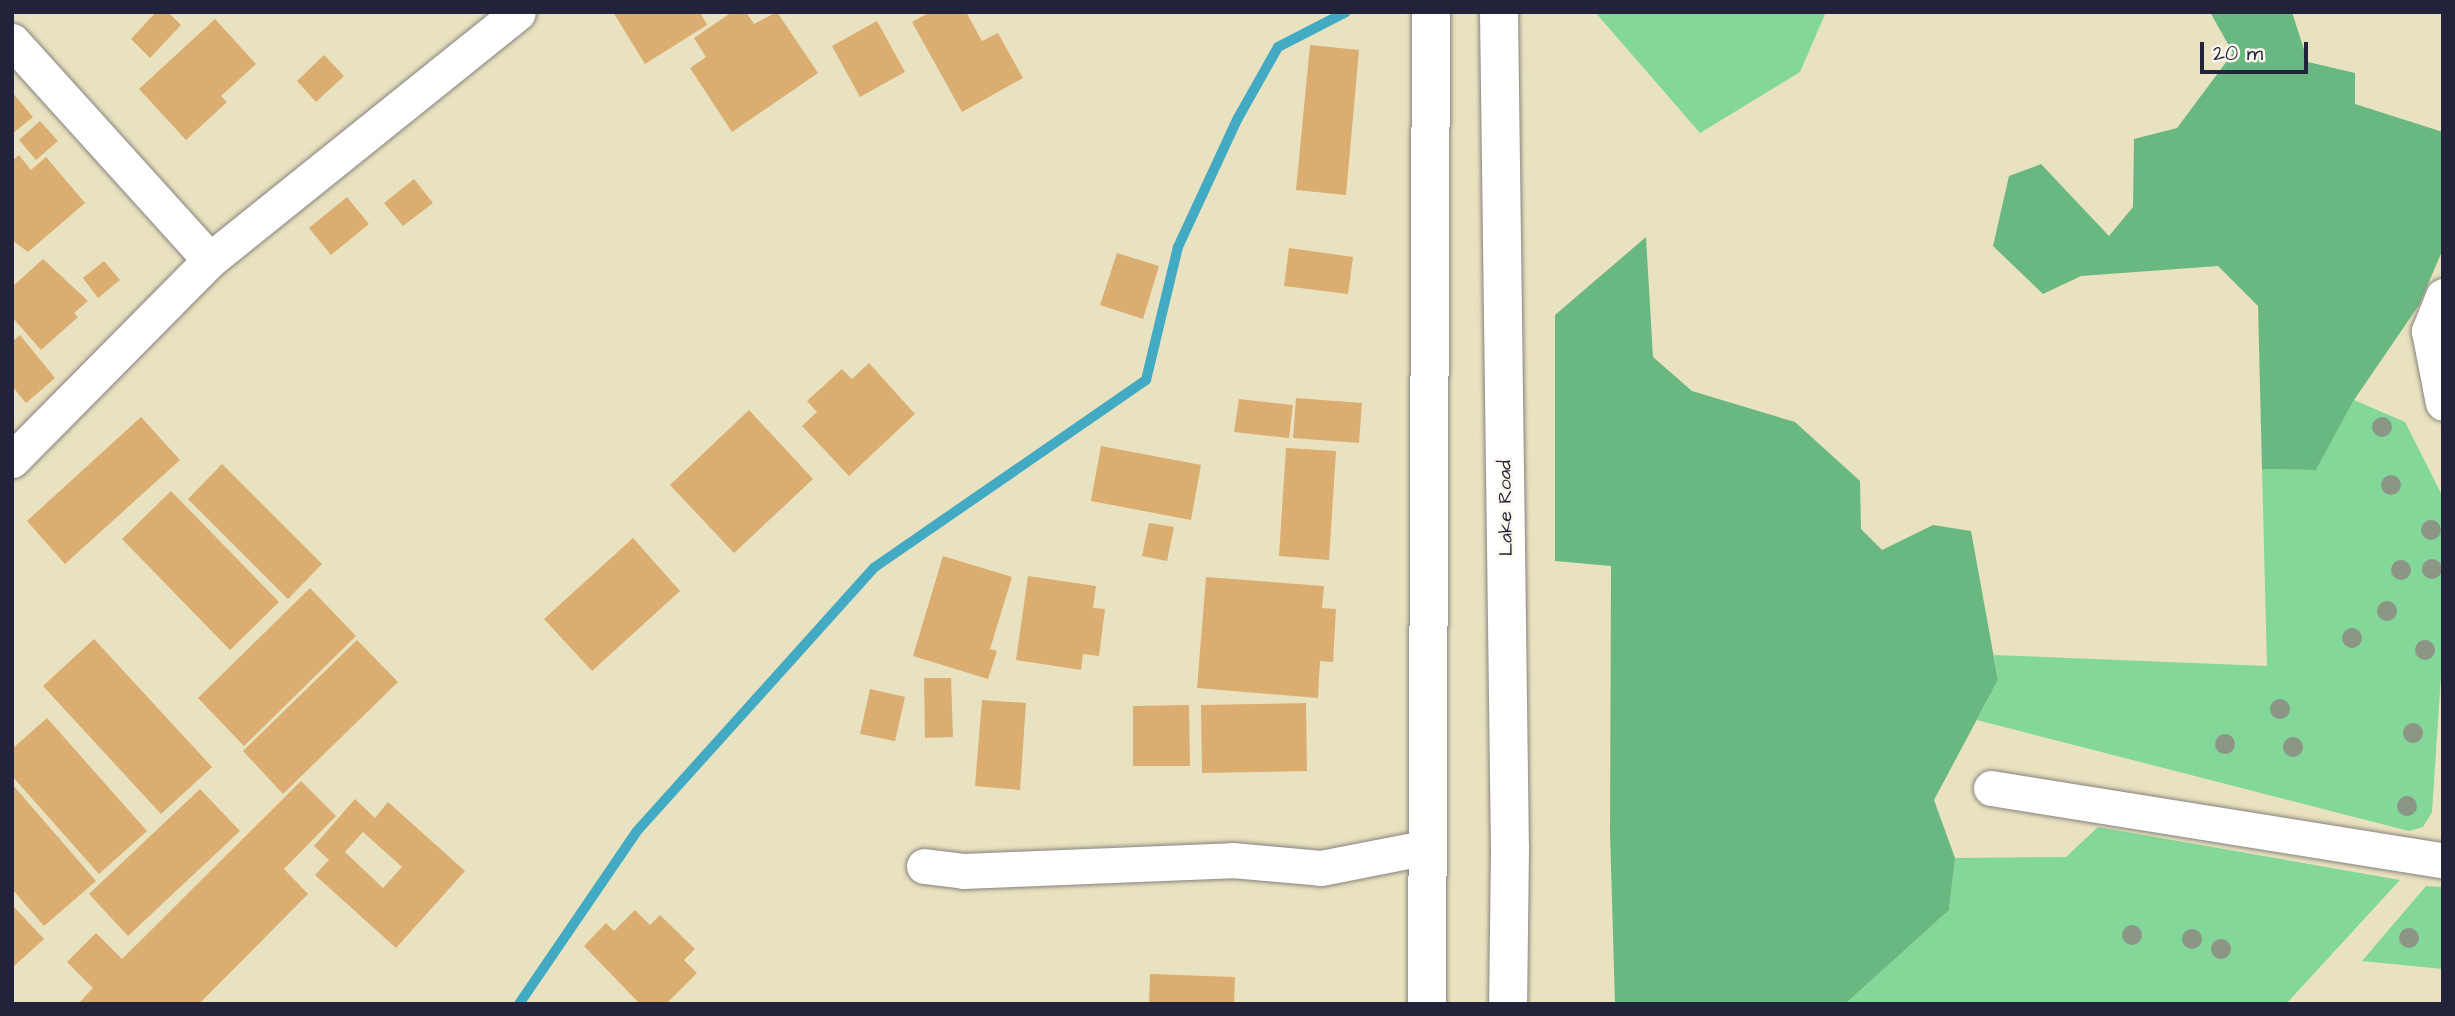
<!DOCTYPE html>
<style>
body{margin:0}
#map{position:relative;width:2455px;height:1016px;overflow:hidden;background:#e9e2c0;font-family:"Architects Daughter",sans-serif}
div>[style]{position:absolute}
.green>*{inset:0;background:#83d799}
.forest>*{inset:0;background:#6ab881}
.stream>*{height:10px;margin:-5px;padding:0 5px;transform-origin:5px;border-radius:5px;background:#43aac3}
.building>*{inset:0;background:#dbad70}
.roads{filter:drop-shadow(0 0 2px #86827e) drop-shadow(0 0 2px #86827e)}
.minor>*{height:35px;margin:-17.5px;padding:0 17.5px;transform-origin:17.5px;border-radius:17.5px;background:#fff}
.major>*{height:38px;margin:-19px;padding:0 19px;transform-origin:19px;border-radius:19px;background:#fff}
.trees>*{width:20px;height:20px;margin:-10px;border-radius:50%;background:#8c9686}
span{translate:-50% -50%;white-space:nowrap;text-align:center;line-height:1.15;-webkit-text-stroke:5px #fbf7ec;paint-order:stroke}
.street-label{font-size:19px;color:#22223b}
.frame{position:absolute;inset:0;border:14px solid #22223b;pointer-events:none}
.scale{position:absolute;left:2200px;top:42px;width:108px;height:32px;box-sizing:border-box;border:4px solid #22223b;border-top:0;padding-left:9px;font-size:21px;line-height:24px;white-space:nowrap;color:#22223b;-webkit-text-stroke:5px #fbf7ec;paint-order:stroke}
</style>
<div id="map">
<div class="green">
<i style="clip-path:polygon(1595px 12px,1826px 12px,1800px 72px,1700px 133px)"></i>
<i style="clip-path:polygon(2354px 400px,2405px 422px,2443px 497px,2443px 646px,2432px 812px,2423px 827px,2409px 831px,1977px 720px,1998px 680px,1994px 655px,2267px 666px,2262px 469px,2316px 470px)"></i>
<i style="clip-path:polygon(2098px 827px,2400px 880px,2286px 1004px,1845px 1004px,1949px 910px,1955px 858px,2066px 857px)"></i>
<i style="clip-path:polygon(2426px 886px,2443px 887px,2443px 969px,2362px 961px)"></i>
</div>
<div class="forest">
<i style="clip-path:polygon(2210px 12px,2292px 12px,2308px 62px,2355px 73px,2355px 104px,2443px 132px,2443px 249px,2419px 305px,2354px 400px,2316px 470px,2262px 469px,2258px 306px,2218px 266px,2081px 276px,2043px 294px,1993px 246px,2009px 176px,2041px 164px,2109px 236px,2133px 207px,2134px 139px,2177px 128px,2233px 53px)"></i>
<i style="clip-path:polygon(1646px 237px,1653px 357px,1692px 391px,1795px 422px,1860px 481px,1861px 529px,1882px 550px,1933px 525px,1971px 531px,1998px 680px,1934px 800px,1955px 858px,1949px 910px,1845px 1004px,1615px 1004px,1610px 832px,1611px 566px,1555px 561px,1555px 315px)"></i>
</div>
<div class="stream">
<i style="left:519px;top:1004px;width:209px;rotate:-55.7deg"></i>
<i style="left:637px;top:831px;width:355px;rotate:-48deg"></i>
<i style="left:875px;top:567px;width:329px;rotate:-34.6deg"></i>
<i style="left:1146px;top:380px;width:137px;rotate:-76.5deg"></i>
<i style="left:1178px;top:247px;width:142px;rotate:-65.1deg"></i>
<i style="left:1238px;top:118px;width:81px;rotate:-60.6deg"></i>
<i style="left:1278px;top:47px;width:76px;rotate:-27.2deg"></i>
</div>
<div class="building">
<i style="clip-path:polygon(156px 12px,168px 12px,181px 25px,150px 58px,131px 39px)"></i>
<i style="clip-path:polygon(613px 12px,700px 12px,707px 25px,645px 64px)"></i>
<i style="clip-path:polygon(732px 12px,746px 12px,754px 24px,777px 12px,818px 73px,732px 132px,690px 68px,706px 57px,694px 38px)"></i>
<i style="clip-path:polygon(930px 12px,966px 12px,982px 41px,998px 33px,1023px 78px,962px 112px,912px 22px)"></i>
<i style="clip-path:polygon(215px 19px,256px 64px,221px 96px,227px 102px,186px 140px,139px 89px)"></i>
<i style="clip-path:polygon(877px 21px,905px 72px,860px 97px,832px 46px)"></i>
<i style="clip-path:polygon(1310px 45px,1359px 50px,1346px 195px,1296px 190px)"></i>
<i style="clip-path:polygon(324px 55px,344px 76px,316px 102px,297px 81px)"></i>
<i style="clip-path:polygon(12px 92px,33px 117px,12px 134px)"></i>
<i style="clip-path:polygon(40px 121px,58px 141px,36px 160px,19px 140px)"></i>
<i style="clip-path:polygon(19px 155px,31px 170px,46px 157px,85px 203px,28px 252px,12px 240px,12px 161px)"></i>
<i style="clip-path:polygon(414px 179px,433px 203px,403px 226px,384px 203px)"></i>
<i style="clip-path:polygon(347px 197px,369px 224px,331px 255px,309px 228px)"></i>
<i style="clip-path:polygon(1289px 248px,1353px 257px,1348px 294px,1284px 286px)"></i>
<i style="clip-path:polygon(1117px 253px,1159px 266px,1143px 319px,1100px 305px)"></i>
<i style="clip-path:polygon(43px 259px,88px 301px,74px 313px,78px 317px,41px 350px,12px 317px,12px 287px)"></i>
<i style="clip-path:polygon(104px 261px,120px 280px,98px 298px,83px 278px)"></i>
<i style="clip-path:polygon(20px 335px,55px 378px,26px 403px,12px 386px,12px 342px)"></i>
<i style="clip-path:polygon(869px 363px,915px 414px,849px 476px,802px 426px,817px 412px,807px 401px,842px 369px,852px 379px)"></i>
<i style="clip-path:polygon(1296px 398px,1362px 403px,1359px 443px,1293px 438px)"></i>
<i style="clip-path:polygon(1239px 399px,1293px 405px,1289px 438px,1234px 432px)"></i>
<i style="clip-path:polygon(749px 410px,813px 479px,734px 553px,670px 485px)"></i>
<i style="clip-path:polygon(141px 417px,180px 460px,65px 564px,27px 521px)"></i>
<i style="clip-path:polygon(1101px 446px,1201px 465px,1191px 520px,1091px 501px)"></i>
<i style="clip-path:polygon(1286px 448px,1336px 451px,1329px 560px,1279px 556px)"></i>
<i style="clip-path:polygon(222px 464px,322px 564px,288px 599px,188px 499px)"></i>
<i style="clip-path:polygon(171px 491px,279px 602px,230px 650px,122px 539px)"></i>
<i style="clip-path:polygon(1149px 523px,1174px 527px,1167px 561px,1142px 556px)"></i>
<i style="clip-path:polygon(633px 538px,680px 591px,592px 671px,544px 619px)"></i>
<i style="clip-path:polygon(943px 556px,1012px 577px,990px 649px,997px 651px,988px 679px,913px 656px)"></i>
<i style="clip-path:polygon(1028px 576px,1096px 586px,1093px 608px,1105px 609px,1099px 656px,1083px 654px,1081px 670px,1016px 660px)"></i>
<i style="clip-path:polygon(1206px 577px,1324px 586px,1322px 608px,1336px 609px,1333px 662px,1320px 661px,1318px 698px,1197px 688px)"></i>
<i style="clip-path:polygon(310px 588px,356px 636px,244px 746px,198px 698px)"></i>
<i style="clip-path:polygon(94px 639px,212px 767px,161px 814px,43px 686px)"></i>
<i style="clip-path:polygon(357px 640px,398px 682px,283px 794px,243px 751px)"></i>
<i style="clip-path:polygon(924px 678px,951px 678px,953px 737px,925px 738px)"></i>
<i style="clip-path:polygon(870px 689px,905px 697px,895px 741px,860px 734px)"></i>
<i style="clip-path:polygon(982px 700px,1026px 703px,1020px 790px,975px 786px)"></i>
<i style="clip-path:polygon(1306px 703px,1307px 771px,1202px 773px,1201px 705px)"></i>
<i style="clip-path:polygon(1189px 705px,1190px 766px,1133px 766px,1133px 706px)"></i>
<i style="clip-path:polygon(47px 718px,147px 831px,99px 874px,12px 776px,12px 749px)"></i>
<i style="clip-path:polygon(301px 781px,336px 816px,284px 869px,308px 894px,199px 1004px,78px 1004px,93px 988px,67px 962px,96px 933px,122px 959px)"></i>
<i style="clip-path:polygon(12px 784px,96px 881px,44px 926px,12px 889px)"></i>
<i style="clip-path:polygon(200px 789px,240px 831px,128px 936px,89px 894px)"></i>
<i style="clip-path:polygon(evenodd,355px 799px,375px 818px,388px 802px,465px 871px,396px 948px,315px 875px,329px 860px,314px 846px,355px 799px,363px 832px,402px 867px,383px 888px,345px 852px,363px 832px)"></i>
<i style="clip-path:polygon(12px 905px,44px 939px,12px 968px)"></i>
<i style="clip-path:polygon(635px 910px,650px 925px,660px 915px,695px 949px,684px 960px,697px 973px,666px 1004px,640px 1004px,584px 946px,606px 923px,614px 931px)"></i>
<i style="clip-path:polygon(1150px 974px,1235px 977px,1234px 1004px,1149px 1004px)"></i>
</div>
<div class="roads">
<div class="minor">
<i style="left:12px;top:41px;width:295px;rotate:47.9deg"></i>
<i style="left:2443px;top:296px;width:38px;rotate:112deg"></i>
<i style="left:2429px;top:331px;width:73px;rotate:79deg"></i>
<i style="left:12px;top:460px;width:281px;rotate:-45.3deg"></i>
<i style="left:210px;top:260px;width:395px;rotate:-38.8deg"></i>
<i style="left:1991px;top:788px;width:458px;rotate:9.1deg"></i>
<i style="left:924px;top:866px;width:39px;rotate:7deg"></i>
<i style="left:963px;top:871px;width:269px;rotate:-2.3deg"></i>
<i style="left:1232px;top:860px;width:89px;rotate:5.1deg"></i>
<i style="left:1321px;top:868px;width:109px;rotate:-11.1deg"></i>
</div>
<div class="major">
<i style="left:1499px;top:12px;width:836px;rotate:89.25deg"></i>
<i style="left:1510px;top:848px;width:156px;rotate:90.7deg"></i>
<i style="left:1427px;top:1004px;width:992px;rotate:-89.77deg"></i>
</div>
</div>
<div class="trees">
<i style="left:2382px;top:427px"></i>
<i style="left:2391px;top:485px"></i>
<i style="left:2431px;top:530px"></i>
<i style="left:2432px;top:569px"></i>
<i style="left:2401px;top:570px"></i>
<i style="left:2387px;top:611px"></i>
<i style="left:2352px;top:638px"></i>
<i style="left:2425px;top:650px"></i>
<i style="left:2280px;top:709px"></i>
<i style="left:2413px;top:733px"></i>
<i style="left:2225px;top:744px"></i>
<i style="left:2293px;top:747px"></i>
<i style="left:2407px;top:806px"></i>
<i style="left:2132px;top:935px"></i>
<i style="left:2409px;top:938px"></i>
<i style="left:2192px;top:939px"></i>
<i style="left:2221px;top:949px"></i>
</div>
<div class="street-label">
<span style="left:1506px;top:508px;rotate:-91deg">Lake Road</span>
</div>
<div class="frame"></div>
<div class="scale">20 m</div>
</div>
